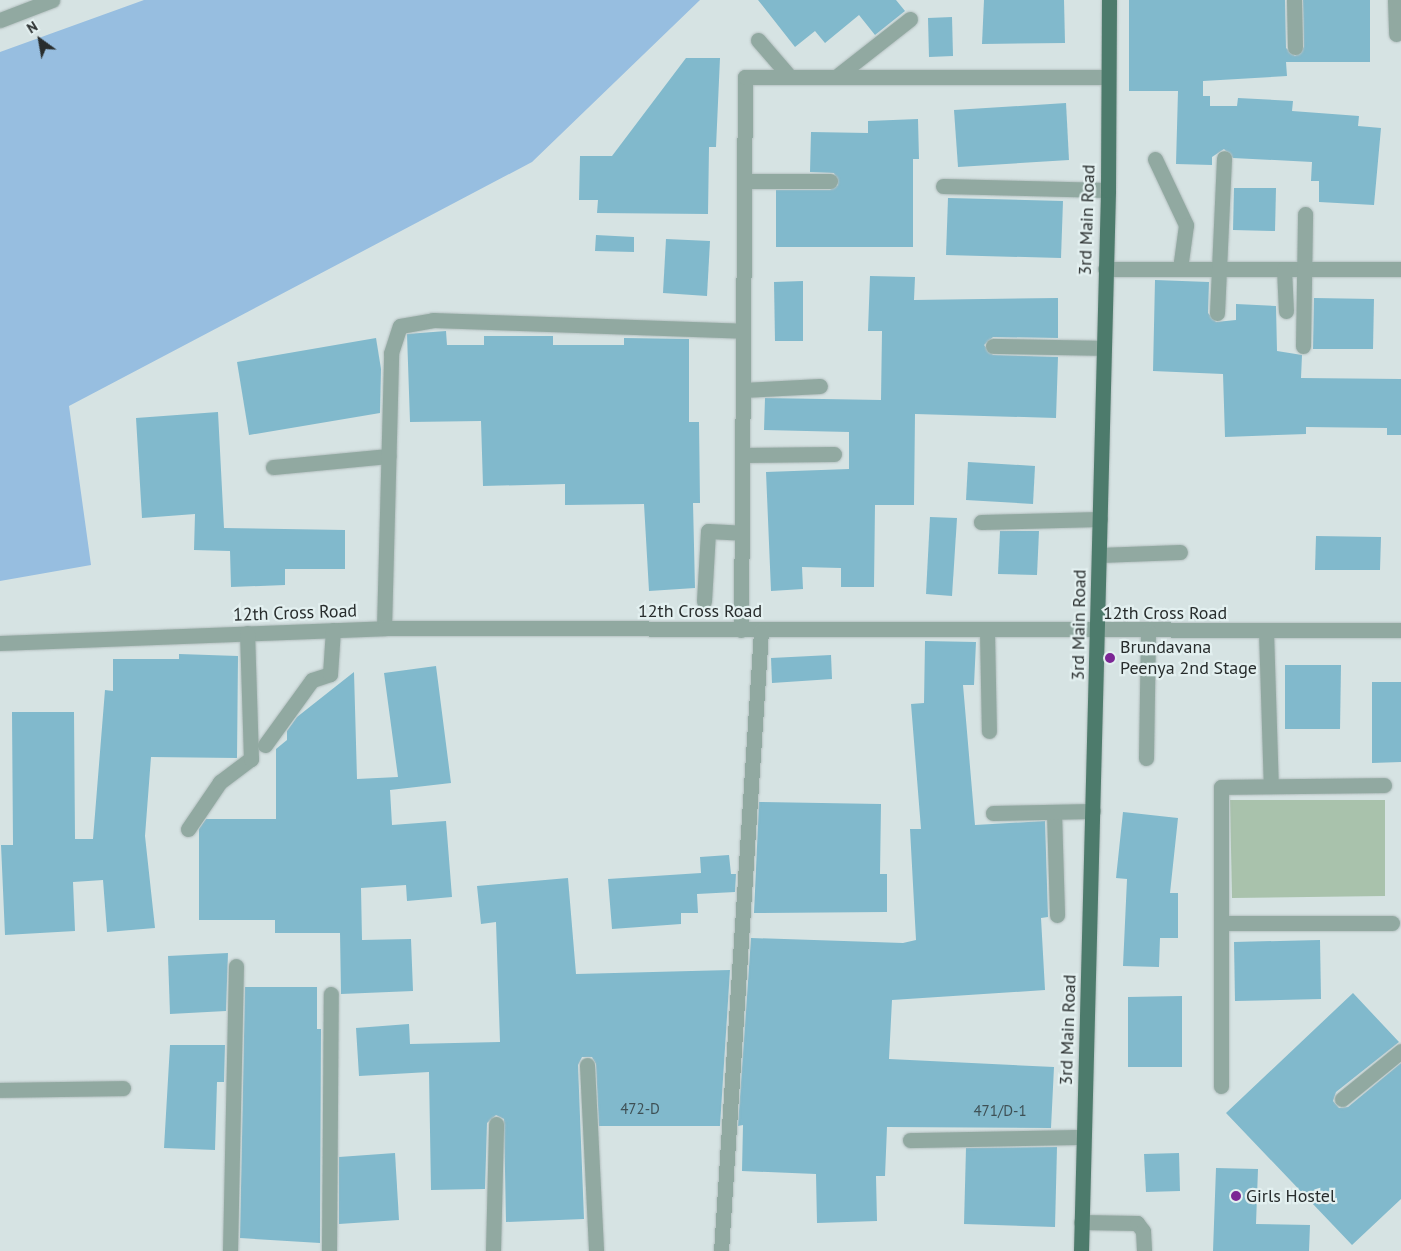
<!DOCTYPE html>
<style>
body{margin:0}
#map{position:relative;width:1401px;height:1251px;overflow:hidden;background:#d6e3e3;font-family:"PT Sans",sans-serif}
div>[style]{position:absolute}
.green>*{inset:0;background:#a9c2ac}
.water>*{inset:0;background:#97bee0}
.building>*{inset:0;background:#81b9cc}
.roads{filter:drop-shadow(0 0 1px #b3bfbf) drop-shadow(0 0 1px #b3bfbf)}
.minor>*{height:15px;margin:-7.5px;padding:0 7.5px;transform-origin:7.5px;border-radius:7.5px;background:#91a9a1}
.major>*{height:15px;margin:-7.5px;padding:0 7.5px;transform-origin:7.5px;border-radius:7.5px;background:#4d7b6c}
.dots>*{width:14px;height:14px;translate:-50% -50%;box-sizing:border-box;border:2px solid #e3f0f0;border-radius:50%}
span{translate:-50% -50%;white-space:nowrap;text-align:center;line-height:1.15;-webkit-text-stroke:4.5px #e3f0f0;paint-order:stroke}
.number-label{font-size:15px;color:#3e5055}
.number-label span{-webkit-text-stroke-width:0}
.street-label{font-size:18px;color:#282d2d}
.poi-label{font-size:18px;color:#282d2d}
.left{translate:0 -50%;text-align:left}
.north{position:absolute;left:15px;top:15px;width:50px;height:50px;-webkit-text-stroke:4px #e3f0f0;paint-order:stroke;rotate:328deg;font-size:14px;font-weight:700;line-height:20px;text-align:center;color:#282d2d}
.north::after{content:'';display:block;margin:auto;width:18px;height:22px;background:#282d2d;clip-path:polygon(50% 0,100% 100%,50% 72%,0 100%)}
</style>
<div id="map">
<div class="green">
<i style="clip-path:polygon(1230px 800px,1385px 800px,1385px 896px,1232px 898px)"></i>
</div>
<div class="water">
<i style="clip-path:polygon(144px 0,700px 0,532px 162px,69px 406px,91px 565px,0 581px,0 52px)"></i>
</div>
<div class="building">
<i style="clip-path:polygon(758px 0,896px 0,905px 11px,875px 35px,859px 15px,825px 43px,815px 31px,795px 47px)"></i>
<i style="clip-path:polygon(984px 0,1064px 0,1065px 43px,982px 44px)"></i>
<i style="clip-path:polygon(1129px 0,1285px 0,1286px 48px,1295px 56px,1304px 47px,1303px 0,1370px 0,1370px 62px,1286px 62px,1287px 76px,1203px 81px,1203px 96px,1210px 96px,1210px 106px,1237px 106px,1238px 98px,1293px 101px,1292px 111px,1359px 116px,1358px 126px,1381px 128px,1374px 205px,1319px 202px,1319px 181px,1311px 181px,1312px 162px,1233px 158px,1224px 149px,1212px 157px,1212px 165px,1176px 164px,1178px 91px,1129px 91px)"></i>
<i style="clip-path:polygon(952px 17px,953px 56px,929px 57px,928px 18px)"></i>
<i style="clip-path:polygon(686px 58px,720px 58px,716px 147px,709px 147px,708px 214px,597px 213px,598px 200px,579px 200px,580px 156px,612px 156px)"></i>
<i style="clip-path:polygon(1066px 103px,1069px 160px,958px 167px,954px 110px)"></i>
<i style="clip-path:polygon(918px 119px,919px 159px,913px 159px,913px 247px,776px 247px,776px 190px,830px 190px,838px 185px,834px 173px,810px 172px,811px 132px,868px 133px,868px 121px)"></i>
<i style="clip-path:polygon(1234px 188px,1276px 188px,1275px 231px,1233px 230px)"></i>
<i style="clip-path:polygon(948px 198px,1063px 201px,1061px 258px,946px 255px)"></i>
<i style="clip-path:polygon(596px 235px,634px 237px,634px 252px,595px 251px)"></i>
<i style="clip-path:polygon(666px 239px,710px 241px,707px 296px,663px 293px)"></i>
<i style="clip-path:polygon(870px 276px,915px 277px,914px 300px,1058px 298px,1058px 338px,993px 337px,984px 345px,993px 355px,1058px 357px,1056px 418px,915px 414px,914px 505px,875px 505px,874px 587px,841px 587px,841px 568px,802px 567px,803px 589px,771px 591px,766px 472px,849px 469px,849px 432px,764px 430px,765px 398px,881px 400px,882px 331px,868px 331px)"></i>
<i style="clip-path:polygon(1155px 280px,1209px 282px,1208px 313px,1216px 322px,1236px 320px,1236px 304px,1276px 306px,1277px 351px,1302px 355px,1301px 378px,1401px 379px,1401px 435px,1387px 435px,1387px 428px,1306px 427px,1306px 434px,1225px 437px,1223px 374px,1153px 371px)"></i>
<i style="clip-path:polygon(803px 281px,803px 341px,775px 341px,774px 282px)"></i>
<i style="clip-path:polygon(1314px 298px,1374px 299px,1373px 349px,1313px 349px)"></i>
<i style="clip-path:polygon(446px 331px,447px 345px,484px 345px,484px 336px,553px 336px,553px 345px,624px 345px,624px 338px,689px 339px,689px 422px,699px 422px,700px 503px,693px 503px,695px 588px,649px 591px,644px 504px,565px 505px,565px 484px,483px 486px,481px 421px,410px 422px,407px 334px)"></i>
<i style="clip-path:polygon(376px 338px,381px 369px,380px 413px,249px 435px,237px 362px)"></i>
<i style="clip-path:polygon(218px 412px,224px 528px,345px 530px,345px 569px,285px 569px,285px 585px,231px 587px,230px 551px,194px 550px,195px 514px,142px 518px,136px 418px)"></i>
<i style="clip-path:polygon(968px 462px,1035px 466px,1033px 504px,966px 500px)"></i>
<i style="clip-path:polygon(930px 517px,957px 518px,952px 596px,926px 594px)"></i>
<i style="clip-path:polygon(1000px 531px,1039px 531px,1037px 575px,998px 574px)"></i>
<i style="clip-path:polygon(1316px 536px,1381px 537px,1380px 570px,1315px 570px)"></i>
<i style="clip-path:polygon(925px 641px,976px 642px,974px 685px,963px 685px,975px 825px,1045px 821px,1048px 917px,1041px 918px,1045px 990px,892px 1000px,889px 1059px,1054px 1067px,1051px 1128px,887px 1127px,885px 1176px,876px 1176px,877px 1221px,817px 1223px,816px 1174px,742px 1171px,743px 1125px,738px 1126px,751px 938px,903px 943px,916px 940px,910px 829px,921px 829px,911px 704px,924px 703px)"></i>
<i style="clip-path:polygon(179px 654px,238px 656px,237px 758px,151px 757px,145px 836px,155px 928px,107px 932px,103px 880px,73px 882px,75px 931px,5px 935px,1px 845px,13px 845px,12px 712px,74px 712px,75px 839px,93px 839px,105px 690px,113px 691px,113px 659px,179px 659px)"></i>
<i style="clip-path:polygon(831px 655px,832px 679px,772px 683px,771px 658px)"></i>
<i style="clip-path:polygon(1285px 665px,1341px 665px,1340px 729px,1285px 729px)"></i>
<i style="clip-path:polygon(436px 666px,451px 783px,390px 790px,392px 825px,446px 821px,452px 897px,407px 901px,406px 885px,361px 888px,362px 940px,411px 939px,413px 991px,341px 994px,340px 933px,275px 933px,275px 920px,199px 920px,199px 829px,206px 819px,276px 819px,276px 749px,287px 740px,287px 731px,297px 717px,354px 672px,357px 779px,398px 777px,384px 673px)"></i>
<i style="clip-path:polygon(1372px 682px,1401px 682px,1401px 762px,1372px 763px)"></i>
<i style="clip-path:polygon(759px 802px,881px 804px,880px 874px,887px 874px,887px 912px,754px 913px)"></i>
<i style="clip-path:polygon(1123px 812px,1178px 818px,1170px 893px,1178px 893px,1178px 938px,1160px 938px,1159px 967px,1123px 966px,1127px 879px,1116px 878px)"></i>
<i style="clip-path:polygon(729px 855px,731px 874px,736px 874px,735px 892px,697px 894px,698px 913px,681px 913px,681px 924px,612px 929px,608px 879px,701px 873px,700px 857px)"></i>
<i style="clip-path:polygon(568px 878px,576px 974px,730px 970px,720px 1126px,599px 1126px,596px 1064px,592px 1057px,582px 1057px,578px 1065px,584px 1219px,506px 1222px,504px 1119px,496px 1115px,487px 1123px,485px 1189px,431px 1190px,429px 1072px,359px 1076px,356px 1028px,409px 1024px,410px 1044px,500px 1042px,496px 922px,481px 924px,477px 886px)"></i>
<i style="clip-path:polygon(1320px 940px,1321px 999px,1235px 1001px,1234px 942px)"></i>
<i style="clip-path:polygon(228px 953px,226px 1011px,170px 1014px,168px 956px)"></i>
<i style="clip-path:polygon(245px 987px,317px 987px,317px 1029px,321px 1029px,320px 1243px,240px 1238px)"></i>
<i style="clip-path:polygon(1353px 993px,1399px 1042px,1336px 1092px,1333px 1101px,1339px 1108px,1348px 1107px,1401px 1063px,1401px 1199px,1352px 1245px,1226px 1113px)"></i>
<i style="clip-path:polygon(1182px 996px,1182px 1067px,1128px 1067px,1128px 997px)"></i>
<i style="clip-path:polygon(170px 1045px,225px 1045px,224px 1082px,217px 1082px,215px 1150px,164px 1148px)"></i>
<i style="clip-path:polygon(1057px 1147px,1055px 1227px,964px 1224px,966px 1148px)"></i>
<i style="clip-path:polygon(395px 1153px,399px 1220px,339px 1224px,339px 1157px)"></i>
<i style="clip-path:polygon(1179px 1153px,1180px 1191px,1146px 1192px,1144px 1154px)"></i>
<i style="clip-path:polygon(1216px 1168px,1258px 1169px,1256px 1224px,1310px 1225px,1309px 1251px,1213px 1251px)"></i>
</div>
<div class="roads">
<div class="minor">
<i style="left:1294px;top:0;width:47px;rotate:88.8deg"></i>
<i style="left:1395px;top:0;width:34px;rotate:88deg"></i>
<i style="left:0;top:20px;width:56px;rotate:-21deg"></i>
<i style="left:758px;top:40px;width:49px;rotate:49.1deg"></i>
<i style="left:836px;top:77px;width:94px;rotate:-38.1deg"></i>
<i style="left:1155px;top:159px;width:73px;rotate:64.8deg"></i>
<i style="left:1186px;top:225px;width:44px;rotate:97.8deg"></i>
<i style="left:744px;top:181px;width:86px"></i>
<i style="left:943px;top:186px;width:165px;rotate:1.4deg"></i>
<i style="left:1105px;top:269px;width:296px"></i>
<i style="left:1284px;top:269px;width:42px;rotate:87.3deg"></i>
<i style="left:1217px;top:313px;width:155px;rotate:-87.4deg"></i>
<i style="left:993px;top:346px;width:110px;rotate:1deg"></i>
<i style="left:1303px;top:346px;width:132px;rotate:-89.1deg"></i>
<i style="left:743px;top:390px;width:77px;rotate:-3deg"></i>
<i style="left:742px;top:455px;width:92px;rotate:-0.6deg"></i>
<i style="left:273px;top:467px;width:116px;rotate:-5.5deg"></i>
<i style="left:981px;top:522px;width:119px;rotate:-1.4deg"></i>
<i style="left:1099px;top:555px;width:81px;rotate:-2.1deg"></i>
<i style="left:704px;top:601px;width:70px;rotate:-86.7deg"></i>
<i style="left:708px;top:531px;width:34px;rotate:3deg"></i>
<i style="left:384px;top:628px;width:275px;rotate:-88.5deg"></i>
<i style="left:391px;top:353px;width:28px;rotate:-72deg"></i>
<i style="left:400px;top:326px;width:34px;rotate:-10deg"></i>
<i style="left:433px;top:320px;width:310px;rotate:2deg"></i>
<i style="left:741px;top:630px;width:553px;rotate:-89.59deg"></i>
<i style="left:745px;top:77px;width:363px"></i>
<i style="left:987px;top:631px;width:100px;rotate:88.9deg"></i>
<i style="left:1266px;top:631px;width:155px;rotate:88.2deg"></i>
<i style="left:0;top:643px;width:384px;rotate:-2.2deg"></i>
<i style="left:384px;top:628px;width:1017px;rotate:0.11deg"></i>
<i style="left:265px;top:745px;width:80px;rotate:-54.1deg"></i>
<i style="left:312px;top:680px;width:19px;rotate:-18deg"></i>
<i style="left:330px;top:674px;width:44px;rotate:-86.1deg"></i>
<i style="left:1146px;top:758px;width:126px;rotate:-89.1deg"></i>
<i style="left:1384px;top:785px;width:163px;rotate:179.3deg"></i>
<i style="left:1221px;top:787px;width:136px;rotate:90deg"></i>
<i style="left:1221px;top:923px;width:171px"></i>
<i style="left:1054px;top:812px;width:103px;rotate:88.3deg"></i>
<i style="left:993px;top:813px;width:100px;rotate:-1.1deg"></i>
<i style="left:188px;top:829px;width:57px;rotate:-55.8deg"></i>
<i style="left:220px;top:782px;width:39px;rotate:-37deg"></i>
<i style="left:251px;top:759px;width:126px;rotate:-91.8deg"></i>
<i style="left:587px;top:1065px;width:186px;rotate:87.2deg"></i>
<i style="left:1221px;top:1086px;width:163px;rotate:-90deg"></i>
<i style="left:0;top:1090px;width:123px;rotate:-0.9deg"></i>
<i style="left:1342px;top:1099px;width:76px;rotate:-39.1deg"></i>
<i style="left:910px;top:1140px;width:173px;rotate:-1deg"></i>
<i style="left:1081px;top:1222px;width:56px;rotate:1deg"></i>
<i style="left:1137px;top:1223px;width:10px;rotate:53deg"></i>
<i style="left:1143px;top:1231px;width:20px;rotate:87deg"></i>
<i style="left:230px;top:1251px;width:285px;rotate:-88.8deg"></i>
<i style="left:329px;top:1251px;width:257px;rotate:-89.6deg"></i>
<i style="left:493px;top:1251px;width:127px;rotate:-88.6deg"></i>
<i style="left:721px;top:1251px;width:622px;rotate:-86.31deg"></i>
</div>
<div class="major">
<i style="left:1081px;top:1251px;width:1061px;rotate:-88.54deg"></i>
<i style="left:1108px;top:190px;width:190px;rotate:-89.7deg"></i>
</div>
</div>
<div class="dots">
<i style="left:1110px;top:658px;background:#7c2695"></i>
<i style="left:1236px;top:1196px;background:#7c2695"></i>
</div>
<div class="number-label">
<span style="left:640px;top:1109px">472-D</span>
<span style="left:1000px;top:1111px">471/D-1</span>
</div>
<div class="street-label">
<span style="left:1087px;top:220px;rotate:-88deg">3rd Main Road</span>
<span style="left:700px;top:611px">12th Cross Road</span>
<span style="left:295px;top:613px;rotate:-2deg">12th Cross Road</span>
<span style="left:1165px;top:613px">12th Cross Road</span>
<span style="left:1079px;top:625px;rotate:-89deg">3rd Main Road</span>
<span style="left:1068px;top:1030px;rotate:-88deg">3rd Main Road</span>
</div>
<div class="poi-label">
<span class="left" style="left:1120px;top:658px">Brundavana<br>Peenya 2nd Stage</span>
<span class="left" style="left:1246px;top:1196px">Girls Hostel</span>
</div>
<div class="north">N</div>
</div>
